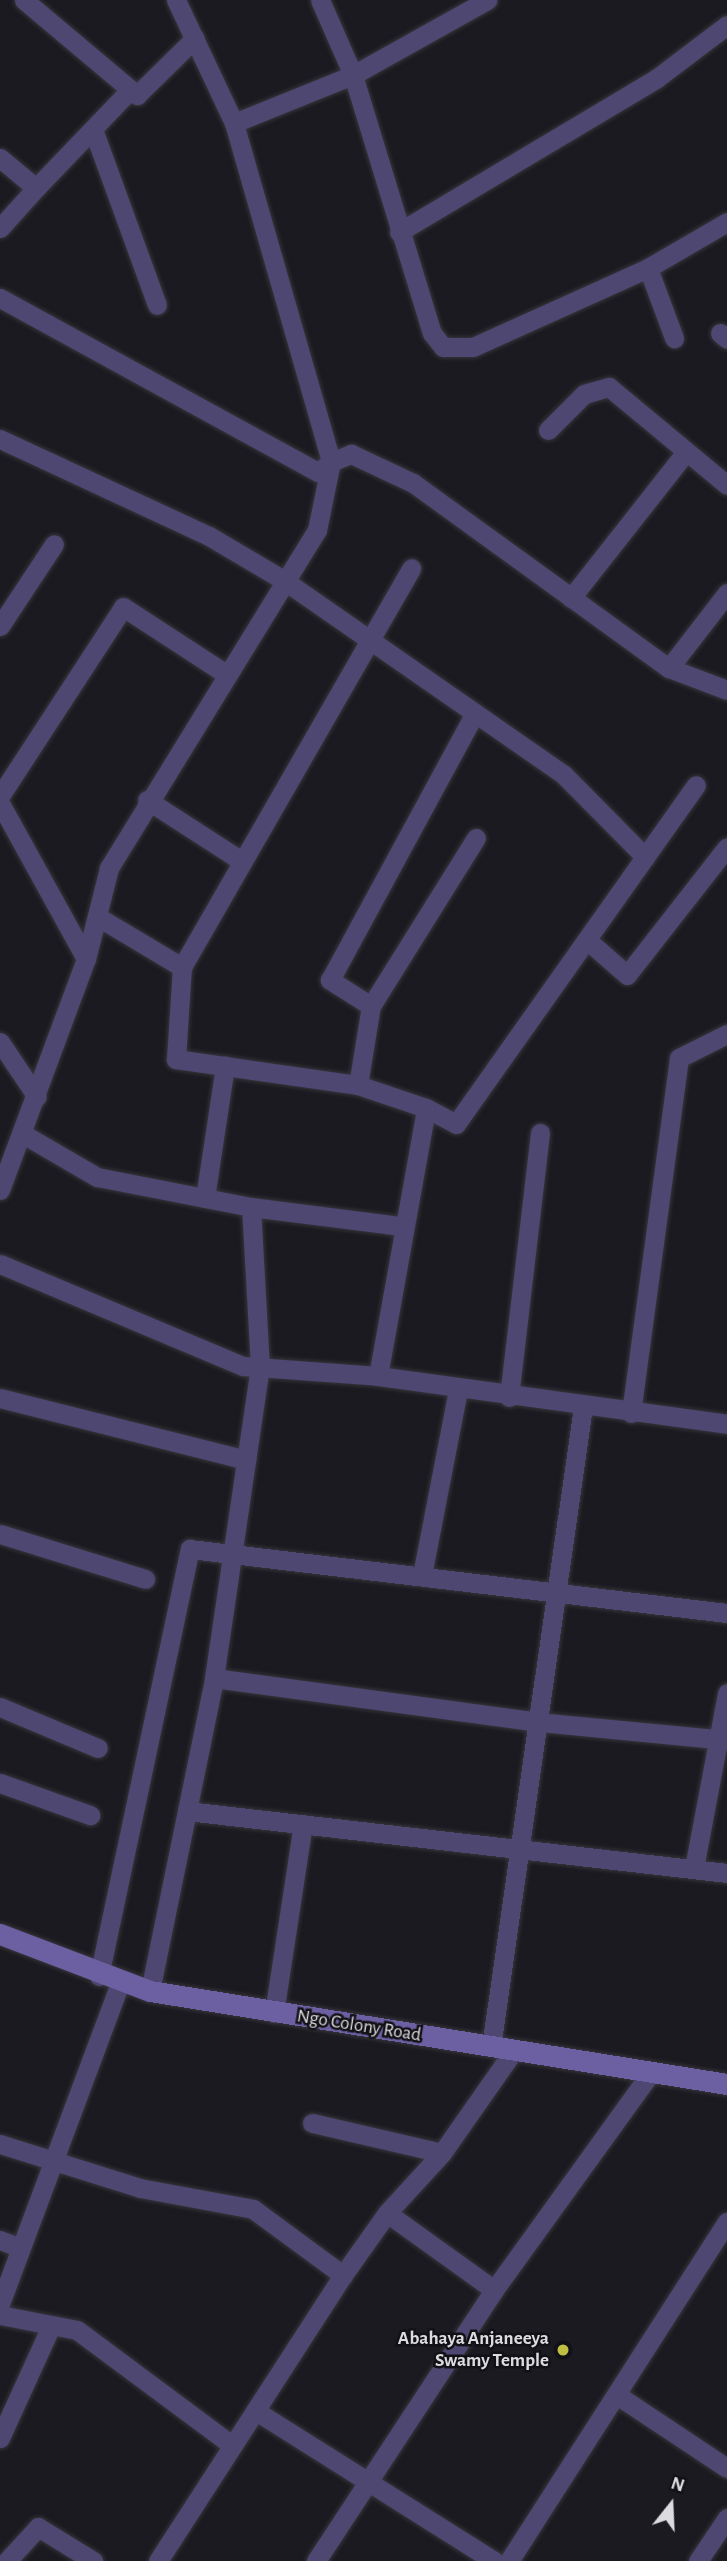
<!DOCTYPE html>
<style>
body{margin:0}
#map{position:relative;width:727px;height:2561px;overflow:hidden;background:#1b1a20;font-family:"Alegreya Sans",sans-serif}
div>[style]{position:absolute}
.roads{filter:drop-shadow(0 0 2px #36353b) drop-shadow(0 0 2px #36353b)}
.street>*{height:19px;margin:-9.5px;padding:0 9.5px;transform-origin:9.5px;border-radius:9.5px;background:#4e4771}
.secondary>*{height:21px;margin:-10.5px;padding:0 10.5px;transform-origin:10.5px;border-radius:10.5px;background:#6c5fa2}
.dots>*{width:19px;height:19px;translate:-50% -50%;box-sizing:border-box;border:4px solid #121116;border-radius:50%}
span{translate:-50% -50%;white-space:nowrap;text-align:center;line-height:1.15;-webkit-text-stroke:5px #121116;paint-order:stroke}
.street-label{font-size:19px;color:#dcdbdf}
.poi-label{font-size:19px;color:#dcdbdf;font-weight:700}
.right{translate:-100% -50%;text-align:right}
.north{position:absolute;left:636px;top:2470px;width:70px;height:70px;-webkit-text-stroke:5px #121116;paint-order:stroke;rotate:18deg;font-size:19px;font-weight:700;line-height:28px;text-align:center;color:#dcdbdf}
.north::after{content:'';display:block;margin:auto;width:24px;height:32px;background:#dcdbdf;clip-path:polygon(50% 0,100% 100%,50% 72%,0 100%)}
</style>
<div id="map">
<div class="roads">
<div class="street">
<i style="left:24px;top:0;width:148px;rotate:40.1deg"></i>
<i style="left:137px;top:95px;width:81px;rotate:-44.5deg"></i>
<i style="left:176px;top:0;width:136px;rotate:64.8deg"></i>
<i style="left:234px;top:123px;width:353px;rotate:74deg"></i>
<i style="left:331px;top:462px;width:22px;rotate:-22deg"></i>
<i style="left:351px;top:454px;width:68px;rotate:25.1deg"></i>
<i style="left:413px;top:483px;width:316px;rotate:35.9deg"></i>
<i style="left:669px;top:668px;width:62px;rotate:20.8deg"></i>
<i style="left:320px;top:0;width:82px;rotate:66.3deg"></i>
<i style="left:353px;top:75px;width:270px;rotate:73deg"></i>
<i style="left:432px;top:333px;width:18px;rotate:52deg"></i>
<i style="left:443px;top:347px;width:30px"></i>
<i style="left:473px;top:347px;width:192px;rotate:-24.3deg"></i>
<i style="left:648px;top:268px;width:91px;rotate:-30.2deg"></i>
<i style="left:234px;top:123px;width:128px;rotate:-22deg"></i>
<i style="left:353px;top:75px;width:154px;rotate:-29.2deg"></i>
<i style="left:94px;top:132px;width:184px;rotate:70deg"></i>
<i style="left:0;top:158px;width:47px;rotate:39.8deg"></i>
<i style="left:36px;top:188px;width:54px;rotate:132deg"></i>
<i style="left:36px;top:188px;width:134px;rotate:-46.2deg"></i>
<i style="left:399px;top:232px;width:300px;rotate:-30.8deg"></i>
<i style="left:657px;top:78px;width:88px;rotate:-37.1deg"></i>
<i style="left:648px;top:268px;width:75px;rotate:69.6deg"></i>
<i style="left:0;top:298px;width:362px;rotate:28.7deg"></i>
<i style="left:318px;top:472px;width:16px;rotate:-38deg"></i>
<i style="left:720px;top:333px;width:9px;rotate:41deg"></i>
<i style="left:548px;top:430px;width:51px;rotate:-45deg"></i>
<i style="left:584px;top:394px;width:26px;rotate:-16deg"></i>
<i style="left:609px;top:387px;width:153px;rotate:39.7deg"></i>
<i style="left:0;top:439px;width:230px;rotate:24.9deg"></i>
<i style="left:209px;top:536px;width:88px;rotate:30.6deg"></i>
<i style="left:285px;top:581px;width:338px;rotate:34.8deg"></i>
<i style="left:563px;top:774px;width:117px;rotate:45.3deg"></i>
<i style="left:571px;top:598px;width:184px;rotate:-51.8deg"></i>
<i style="left:0;top:626px;width:98px;rotate:-56.6deg"></i>
<i style="left:669px;top:668px;width:95px;rotate:-52.3deg"></i>
<i style="left:0;top:796px;width:225px;rotate:-56.9deg"></i>
<i style="left:123px;top:607px;width:123px;rotate:33deg"></i>
<i style="left:147px;top:800px;width:111px;rotate:32.8deg"></i>
<i style="left:0;top:803px;width:178px;rotate:61.1deg"></i>
<i style="left:98px;top:917px;width:98px;rotate:30.8deg"></i>
<i style="left:587px;top:940px;width:53px;rotate:41.2deg"></i>
<i style="left:627px;top:975px;width:162px;rotate:-52deg"></i>
<i style="left:371px;top:1006px;width:198px;rotate:-58deg"></i>
<i style="left:0;top:1042px;width:66px;rotate:56.1deg"></i>
<i style="left:358px;top:1085px;width:80px;rotate:-80.7deg"></i>
<i style="left:371px;top:1006px;width:49px;rotate:-147.6deg"></i>
<i style="left:330px;top:980px;width:304px;rotate:-61.5deg"></i>
<i style="left:426px;top:1108px;width:34px;rotate:28deg"></i>
<i style="left:456px;top:1124px;width:415px;rotate:-54.7deg"></i>
<i style="left:23px;top:1134px;width:86px;rotate:30.2deg"></i>
<i style="left:97px;top:1177px;width:157px;rotate:11deg"></i>
<i style="left:251px;top:1207px;width:152px;rotate:7.2deg"></i>
<i style="left:0;top:1190px;width:246px;rotate:-69.6deg"></i>
<i style="left:86px;top:959px;width:94px;rotate:-75.8deg"></i>
<i style="left:109px;top:868px;width:397px;rotate:-58.4deg"></i>
<i style="left:317px;top:530px;width:69px;rotate:-78.4deg"></i>
<i style="left:205px;top:1198px;width:134px;rotate:-81.4deg"></i>
<i style="left:0;top:1264px;width:264px;rotate:22.8deg"></i>
<i style="left:243px;top:1366px;width:135px;rotate:4.2deg"></i>
<i style="left:378px;top:1376px;width:352px;rotate:7.8deg"></i>
<i style="left:378px;top:1376px;width:272px;rotate:-79.8deg"></i>
<i style="left:426px;top:1108px;width:72px;rotate:-161.3deg"></i>
<i style="left:358px;top:1085px;width:184px;rotate:-171.9deg"></i>
<i style="left:176px;top:1059px;width:92px;rotate:-86.3deg"></i>
<i style="left:182px;top:967px;width:460px;rotate:-60.1deg"></i>
<i style="left:509px;top:1397px;width:266px;rotate:-83.3deg"></i>
<i style="left:0;top:1398px;width:254px;rotate:14.1deg"></i>
<i style="left:631px;top:1413px;width:358px;rotate:-82.3deg"></i>
<i style="left:679px;top:1058px;width:54px;rotate:-26.6deg"></i>
<i style="left:0;top:1534px;width:152px;rotate:17.2deg"></i>
<i style="left:422px;top:1575px;width:189px;rotate:-79deg"></i>
<i style="left:214px;top:1678px;width:328px;rotate:7.7deg"></i>
<i style="left:539px;top:1722px;width:189px;rotate:5.5deg"></i>
<i style="left:0;top:1707px;width:106px;rotate:22.7deg"></i>
<i style="left:0;top:1783px;width:96px;rotate:19.6deg"></i>
<i style="left:187px;top:1811px;width:544px;rotate:6.55deg"></i>
<i style="left:694px;top:1868px;width:178px;rotate:-79.3deg"></i>
<i style="left:99px;top:1976px;width:437px;rotate:-78deg"></i>
<i style="left:190px;top:1549px;width:541px;rotate:6.8deg"></i>
<i style="left:150px;top:1991px;width:319px;rotate:-78.4deg"></i>
<i style="left:214px;top:1678px;width:314px;rotate:-81.6deg"></i>
<i style="left:260px;top:1367px;width:160px;rotate:-93.2deg"></i>
<i style="left:274px;top:2013px;width:191px;rotate:-81.3deg"></i>
<i style="left:491px;top:2047px;width:647px;rotate:-81.82deg"></i>
<i style="left:312px;top:2123px;width:133px;rotate:13deg"></i>
<i style="left:0;top:2144px;width:147px;rotate:17.4deg"></i>
<i style="left:140px;top:2188px;width:115px;rotate:10.5deg"></i>
<i style="left:253px;top:2209px;width:112px;rotate:36.3deg"></i>
<i style="left:387px;top:2213px;width:132px;rotate:35.7deg"></i>
<i style="left:0;top:2240px;width:22px;rotate:21deg"></i>
<i style="left:0;top:2304px;width:343px;rotate:-69.5deg"></i>
<i style="left:0;top:2315px;width:78px;rotate:11deg"></i>
<i style="left:77px;top:2330px;width:193px;rotate:36.6deg"></i>
<i style="left:617px;top:2395px;width:132px;rotate:33.6deg"></i>
<i style="left:259px;top:2413px;width:278px;rotate:32.2deg"></i>
<i style="left:0;top:2438px;width:123px;rotate:-65.5deg"></i>
<i style="left:7px;top:2561px;width:46px;rotate:-47.6deg"></i>
<i style="left:38px;top:2527px;width:65px;rotate:31.7deg"></i>
<i style="left:158px;top:2561px;width:341px;rotate:-57.1deg"></i>
<i style="left:343px;top:2275px;width:76px;rotate:-54.6deg"></i>
<i style="left:387px;top:2213px;width:81px;rotate:-47.5deg"></i>
<i style="left:442px;top:2153px;width:122px;rotate:-55deg"></i>
<i style="left:316px;top:2561px;width:324px;rotate:-56.7deg"></i>
<i style="left:494px;top:2290px;width:269px;rotate:-54.2deg"></i>
<i style="left:509px;top:2561px;width:403px;rotate:-57.3deg"></i>
<i style="left:698px;top:2561px;width:52px;rotate:-56deg"></i>
</div>
<div class="secondary">
<i style="left:0;top:1934px;width:160px;rotate:20.8deg"></i>
<i style="left:150px;top:1991px;width:584px;rotate:9.16deg"></i>
</div>
</div>
<div class="dots">
<i style="left:563px;top:2350px;background:#c0be41"></i>
</div>
<div class="street-label">
<span style="left:359px;top:2026px;rotate:9deg">Ngo Colony Road</span>
</div>
<div class="poi-label">
<span class="right" style="left:549px;top:2350px">Abahaya Anjaneeya<br>Swamy Temple</span>
</div>
<div class="north">N</div>
</div>
